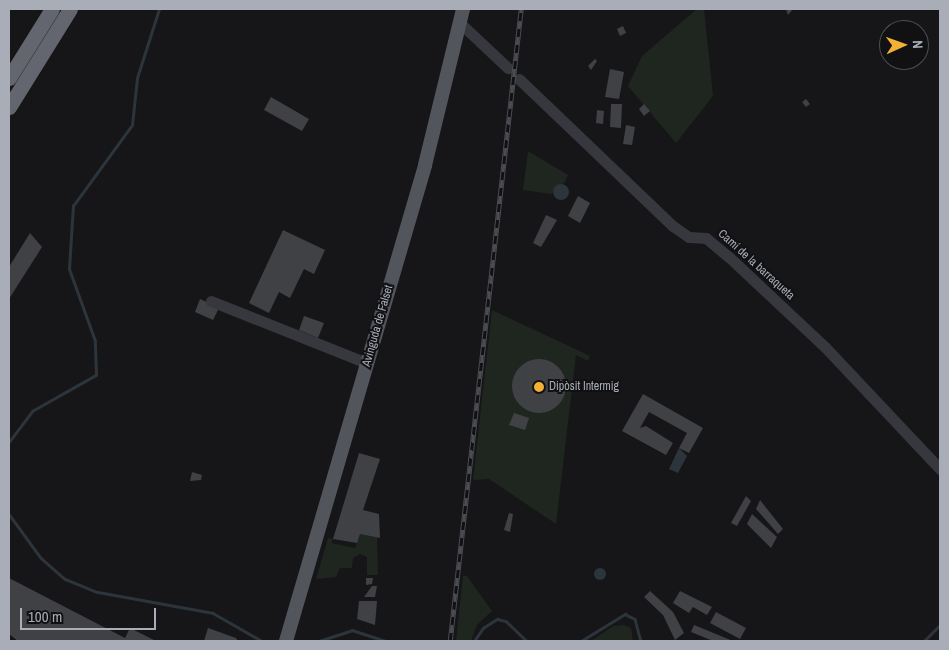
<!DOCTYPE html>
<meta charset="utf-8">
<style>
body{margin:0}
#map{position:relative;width:949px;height:650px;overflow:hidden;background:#161618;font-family:"Archivo Narrow",sans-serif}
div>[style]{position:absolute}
.green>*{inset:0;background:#1e261f}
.water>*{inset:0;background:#2c353c}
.round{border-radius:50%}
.stream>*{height:2.5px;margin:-1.25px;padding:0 1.25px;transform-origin:1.25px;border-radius:1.25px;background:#2c353c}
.building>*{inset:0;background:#404145}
.minor>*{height:11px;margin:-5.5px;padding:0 5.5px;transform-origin:5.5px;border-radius:5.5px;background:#37383d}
.major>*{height:14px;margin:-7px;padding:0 7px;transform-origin:7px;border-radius:7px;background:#53555c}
.highway>*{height:15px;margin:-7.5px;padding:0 7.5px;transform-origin:7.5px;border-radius:7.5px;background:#63666e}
.rail>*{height:4.5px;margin-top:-2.25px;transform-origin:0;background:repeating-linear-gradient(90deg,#111113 0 8px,#4a4c52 0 16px);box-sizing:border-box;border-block:1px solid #4a4c52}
.dots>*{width:14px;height:14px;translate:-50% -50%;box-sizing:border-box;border:2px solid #111113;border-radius:50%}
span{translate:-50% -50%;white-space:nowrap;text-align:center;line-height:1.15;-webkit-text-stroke:4px #111113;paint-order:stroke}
.street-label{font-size:12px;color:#a8adb8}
.poi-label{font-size:12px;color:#a8adb8}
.left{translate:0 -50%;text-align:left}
.frame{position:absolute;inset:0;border:10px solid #a8adb8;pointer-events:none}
.north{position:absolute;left:879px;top:20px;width:50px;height:50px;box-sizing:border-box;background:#111113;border:1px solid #4d4f55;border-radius:50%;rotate:88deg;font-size:14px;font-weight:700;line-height:20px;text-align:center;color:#a8adb8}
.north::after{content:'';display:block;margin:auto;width:18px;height:22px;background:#f2b134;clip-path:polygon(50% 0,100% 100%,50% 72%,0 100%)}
.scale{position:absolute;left:20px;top:608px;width:136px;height:22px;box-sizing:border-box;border:2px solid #a8adb8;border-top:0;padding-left:6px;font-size:15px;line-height:18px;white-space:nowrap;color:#a8adb8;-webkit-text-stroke:4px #111113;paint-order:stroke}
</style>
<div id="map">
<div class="green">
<i style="clip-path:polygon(697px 9px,704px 9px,713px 96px,676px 143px,628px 86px,642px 56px)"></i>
<i style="clip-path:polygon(528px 151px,568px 175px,565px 182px,551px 194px,523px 190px)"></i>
<i style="clip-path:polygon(492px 310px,590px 356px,588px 361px,576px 355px,556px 524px,489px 479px,473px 480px)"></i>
<i style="clip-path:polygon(360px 534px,377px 537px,378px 575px,367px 575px,367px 557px,360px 554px,353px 558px,352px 568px,340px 568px,336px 577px,316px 579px,328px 538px,333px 539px,331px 543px,355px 548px)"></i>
<i style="clip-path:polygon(463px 576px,467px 576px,492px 611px,477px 625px,471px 641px,456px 641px)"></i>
<i style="clip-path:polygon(624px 625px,631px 628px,633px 641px,591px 641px,613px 626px)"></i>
</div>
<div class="water">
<i class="round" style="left:553px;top:184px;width:16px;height:16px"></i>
<i style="clip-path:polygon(679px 448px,687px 456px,678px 473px,669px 469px)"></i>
<i class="round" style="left:594px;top:568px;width:12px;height:12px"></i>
</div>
<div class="stream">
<i style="left:9px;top:442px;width:39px;rotate:-53deg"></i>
<i style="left:32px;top:411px;width:73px;rotate:-29.4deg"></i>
<i style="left:96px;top:375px;width:34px;rotate:-92deg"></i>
<i style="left:95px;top:341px;width:77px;rotate:-109.9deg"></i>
<i style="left:69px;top:269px;width:63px;rotate:-86.4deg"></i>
<i style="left:73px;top:206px;width:100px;rotate:-53.9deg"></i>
<i style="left:132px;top:125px;width:47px;rotate:-83.9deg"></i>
<i style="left:137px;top:78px;width:72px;rotate:-72.3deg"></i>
<i style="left:9px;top:514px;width:54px;rotate:54deg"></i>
<i style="left:41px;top:558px;width:32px;rotate:41deg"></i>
<i style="left:65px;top:579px;width:35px;rotate:22deg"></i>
<i style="left:98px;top:592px;width:117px;rotate:10.3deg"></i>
<i style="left:213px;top:613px;width:56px;rotate:29.7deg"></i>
<i style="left:319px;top:641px;width:35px;rotate:-18deg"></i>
<i style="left:352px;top:630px;width:35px;rotate:18deg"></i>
<i style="left:474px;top:641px;width:16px;rotate:-55deg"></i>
<i style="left:483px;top:628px;width:17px;rotate:-33deg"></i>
<i style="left:497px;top:619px;width:9px;rotate:13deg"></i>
<i style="left:506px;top:621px;width:29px;rotate:44deg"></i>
<i style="left:581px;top:641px;width:52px;rotate:-31.5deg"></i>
<i style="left:625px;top:614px;width:11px;rotate:27deg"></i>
<i style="left:635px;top:619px;width:23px;rotate:75deg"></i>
<i style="left:924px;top:641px;width:23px;rotate:-45deg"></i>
</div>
<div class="building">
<i style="clip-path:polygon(786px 9px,793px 9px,788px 15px)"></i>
<i style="clip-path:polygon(623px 26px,626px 33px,620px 36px,617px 29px)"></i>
<i style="clip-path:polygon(595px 59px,597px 61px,591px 70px,588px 66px)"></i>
<i style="clip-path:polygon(610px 69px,624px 72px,619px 99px,605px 97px)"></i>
<i style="clip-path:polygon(271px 97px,309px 119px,302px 131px,264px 110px)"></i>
<i style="clip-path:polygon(806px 99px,810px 104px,806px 107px,802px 102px)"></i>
<i style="clip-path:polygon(611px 104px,622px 104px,621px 128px,610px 127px)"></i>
<i style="clip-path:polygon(644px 104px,650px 111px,644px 116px,639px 109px)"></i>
<i style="clip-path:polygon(597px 110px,604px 111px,603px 124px,596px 123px)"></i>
<i style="clip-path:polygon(626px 125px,635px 127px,632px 145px,623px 144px)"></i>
<i style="clip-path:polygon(578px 196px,590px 203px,580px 223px,568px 216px)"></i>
<i style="clip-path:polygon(546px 215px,557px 220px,541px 247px,533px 243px)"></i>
<i style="clip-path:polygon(283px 230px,325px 250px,314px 274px,304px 269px,290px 298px,279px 292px,269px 313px,249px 303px)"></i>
<i style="clip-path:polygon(30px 233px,42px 247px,9px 299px,9px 267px)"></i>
<i style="clip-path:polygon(200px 299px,219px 308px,213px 320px,195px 312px)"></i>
<i style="clip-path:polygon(304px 316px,324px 323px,318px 338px,299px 330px)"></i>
<i class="round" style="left:512px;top:359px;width:54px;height:54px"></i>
<i style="clip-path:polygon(643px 394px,703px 428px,689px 453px,679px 448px,687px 433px,649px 412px,640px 428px,646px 426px,673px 443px,666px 455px,622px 431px)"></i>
<i style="clip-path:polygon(514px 413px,529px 418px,525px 430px,509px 425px)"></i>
<i style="clip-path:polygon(359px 453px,380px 459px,363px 510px,379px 514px,380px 538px,360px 534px,357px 543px,333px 539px)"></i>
<i style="clip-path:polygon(192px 472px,202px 475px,201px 480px,190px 481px)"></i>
<i style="clip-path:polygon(746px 496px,751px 501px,737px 526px,731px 523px)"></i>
<i style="clip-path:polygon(760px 500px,783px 529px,778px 534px,756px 509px)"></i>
<i style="clip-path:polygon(509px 513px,513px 514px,510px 532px,504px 530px)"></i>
<i style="clip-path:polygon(752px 514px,777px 537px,771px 548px,747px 524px)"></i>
<i style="clip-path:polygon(9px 578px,125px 638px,130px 628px,156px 641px,18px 641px,9px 634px)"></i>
<i style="clip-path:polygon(366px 578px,373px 578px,372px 584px,366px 585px)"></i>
<i style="clip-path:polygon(372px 586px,377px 586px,375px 597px,364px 597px)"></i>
<i style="clip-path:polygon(650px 591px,673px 612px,684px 633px,675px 640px,663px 615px,644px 597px)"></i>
<i style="clip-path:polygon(680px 591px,712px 607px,707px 615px,693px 607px,689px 613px,673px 603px)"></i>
<i style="clip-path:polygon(359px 601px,377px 601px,375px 625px,357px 619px)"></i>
<i style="clip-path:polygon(716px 612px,746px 628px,740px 639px,710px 623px)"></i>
<i style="clip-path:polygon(694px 625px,733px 641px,713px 641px,691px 632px)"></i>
<i style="clip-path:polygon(208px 628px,236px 638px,238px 641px,204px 641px)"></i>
</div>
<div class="minor">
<i style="left:460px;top:23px;width:66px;rotate:43.2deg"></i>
<i style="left:519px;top:79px;width:213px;rotate:43.7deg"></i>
<i style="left:673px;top:226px;width:19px;rotate:35deg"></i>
<i style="left:689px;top:237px;width:17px;rotate:3deg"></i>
<i style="left:706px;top:238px;width:30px;rotate:40deg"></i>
<i style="left:729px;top:257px;width:132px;rotate:43.2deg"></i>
<i style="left:825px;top:347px;width:168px;rotate:46.7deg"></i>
<i style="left:211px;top:301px;width:168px;rotate:21.7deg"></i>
</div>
<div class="major">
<i style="left:286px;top:641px;width:496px;rotate:-73.7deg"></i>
<i style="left:425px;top:165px;width:161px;rotate:-76.3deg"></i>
</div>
<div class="highway">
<i style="left:9px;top:78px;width:81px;rotate:-58.1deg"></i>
<i style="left:9px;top:107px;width:115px;rotate:-58.1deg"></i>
</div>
<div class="rail">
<i style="left:450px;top:641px;width:636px;rotate:-83.59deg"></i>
</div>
<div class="dots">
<i style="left:539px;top:387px;background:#f2b134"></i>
</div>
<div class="street-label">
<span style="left:756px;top:265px;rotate:42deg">Camí de la barraqueta</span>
<span style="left:378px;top:326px;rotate:-74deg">Avinguda de Falset</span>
</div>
<div class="poi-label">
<span class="left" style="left:549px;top:387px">Dipòsit Intermig</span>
</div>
<div class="frame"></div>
<div class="north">N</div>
<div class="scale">100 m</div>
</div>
